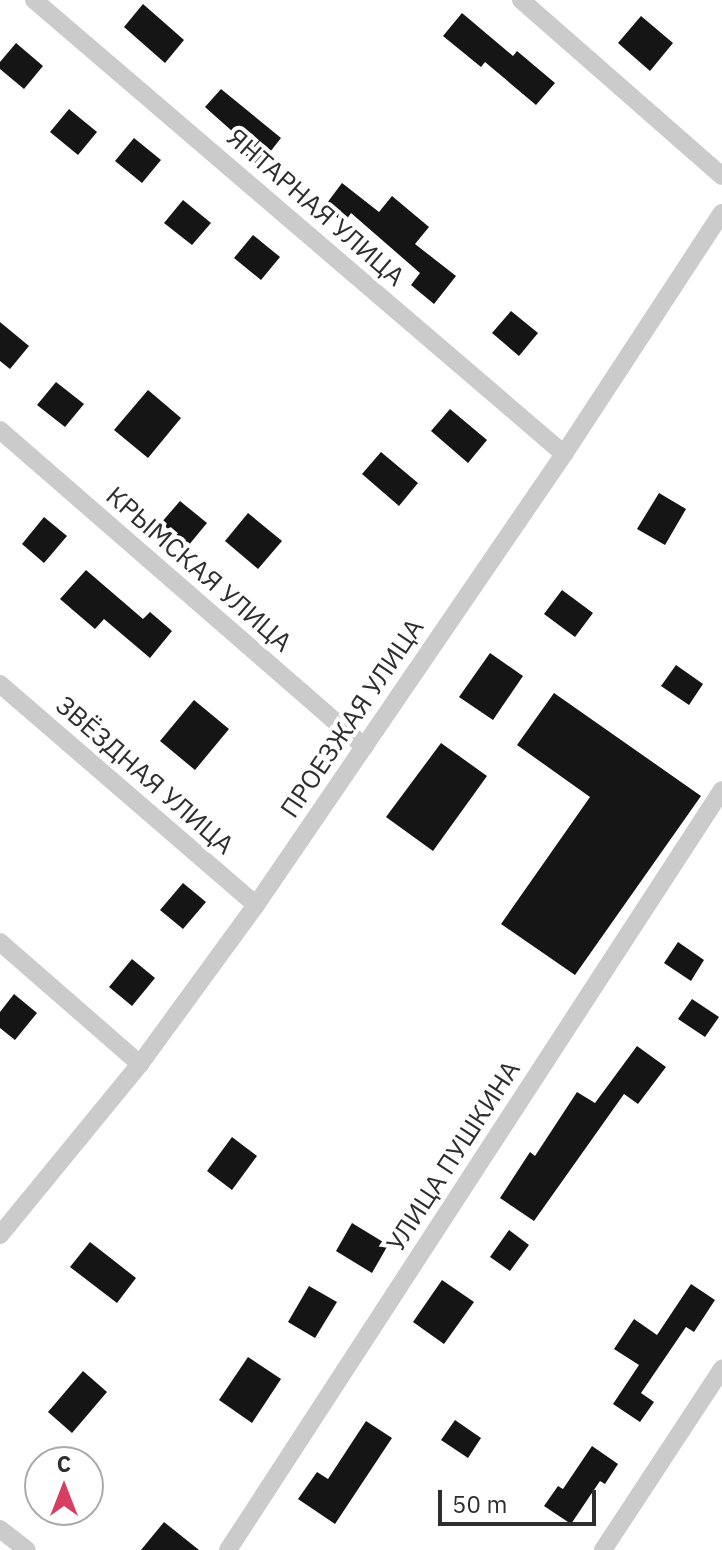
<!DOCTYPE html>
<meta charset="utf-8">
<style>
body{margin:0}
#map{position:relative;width:722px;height:1550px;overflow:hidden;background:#fff;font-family:"IBM Plex Sans",sans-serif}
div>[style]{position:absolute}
.building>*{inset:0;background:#151515}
.street>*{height:18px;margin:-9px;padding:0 9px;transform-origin:9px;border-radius:9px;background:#cbcbcb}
span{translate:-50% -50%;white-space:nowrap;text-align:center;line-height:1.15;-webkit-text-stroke:8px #fff;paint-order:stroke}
.street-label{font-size:26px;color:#2e2e2e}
.north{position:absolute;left:24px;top:1446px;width:80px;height:80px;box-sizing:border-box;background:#fff;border:2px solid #ababab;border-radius:50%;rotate:0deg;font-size:22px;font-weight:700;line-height:32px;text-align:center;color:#2e2e2e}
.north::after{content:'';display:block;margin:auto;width:28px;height:36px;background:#d63f62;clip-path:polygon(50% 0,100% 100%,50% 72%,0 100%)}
.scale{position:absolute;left:438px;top:1490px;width:158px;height:36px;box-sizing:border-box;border:4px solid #2e2e2e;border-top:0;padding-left:10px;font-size:24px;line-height:28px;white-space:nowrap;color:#2e2e2e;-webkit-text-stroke:6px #fff;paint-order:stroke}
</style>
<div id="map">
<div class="building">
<i style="clip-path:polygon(143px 4px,184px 40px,165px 63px,124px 27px)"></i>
<i style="clip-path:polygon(462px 13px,513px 56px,517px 51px,555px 83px,536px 105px,485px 62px,481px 67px,443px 36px)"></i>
<i style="clip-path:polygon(641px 16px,673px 43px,650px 71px,618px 43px)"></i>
<i style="clip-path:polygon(16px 43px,43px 66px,24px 89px,0 69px,0 62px)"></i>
<i style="clip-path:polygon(221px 89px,281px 138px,259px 166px,236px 148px,242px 140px,205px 107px)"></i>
<i style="clip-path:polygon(69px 109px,97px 132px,78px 155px,50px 132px)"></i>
<i style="clip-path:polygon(134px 138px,161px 160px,142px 183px,115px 161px)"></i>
<i style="clip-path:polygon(342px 183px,379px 212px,392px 196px,429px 227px,415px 244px,456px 276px,434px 304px,411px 285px,420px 273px,351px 213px,344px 223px,324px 207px)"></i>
<i style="clip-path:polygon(183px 200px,211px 223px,192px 245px,164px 223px)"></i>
<i style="clip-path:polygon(253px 235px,280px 257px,261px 280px,234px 258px)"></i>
<i style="clip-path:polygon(511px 311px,538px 333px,519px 356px,492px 333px)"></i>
<i style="clip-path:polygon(0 322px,29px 346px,10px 369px,0 361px)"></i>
<i style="clip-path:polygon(56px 382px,84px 404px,65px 427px,37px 405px)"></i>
<i style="clip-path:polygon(148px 390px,181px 418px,148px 458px,114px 430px)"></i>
<i style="clip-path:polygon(450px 409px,487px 440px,468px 463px,431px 431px)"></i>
<i style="clip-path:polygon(381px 452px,418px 483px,399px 506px,362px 474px)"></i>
<i style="clip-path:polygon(659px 493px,686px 509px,665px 545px,637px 529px)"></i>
<i style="clip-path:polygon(180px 501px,207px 523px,188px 546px,161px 523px)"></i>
<i style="clip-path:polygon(248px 513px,282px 541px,258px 569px,225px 541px)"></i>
<i style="clip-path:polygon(44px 517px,67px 536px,44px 563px,22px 544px)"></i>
<i style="clip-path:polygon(86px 570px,143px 619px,150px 612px,172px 631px,150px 658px,104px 619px,95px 629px,60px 599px)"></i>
<i style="clip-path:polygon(562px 590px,593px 613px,575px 637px,544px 614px)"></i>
<i style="clip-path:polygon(490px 653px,523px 676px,493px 720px,459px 697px)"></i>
<i style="clip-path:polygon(676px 665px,703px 684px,689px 705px,661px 686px)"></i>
<i style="clip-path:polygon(554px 693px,701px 796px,575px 975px,501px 924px,590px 797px,517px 745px)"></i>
<i style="clip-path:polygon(194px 700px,229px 729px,195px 770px,160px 741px)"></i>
<i style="clip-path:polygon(441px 743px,487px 776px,433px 851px,386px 817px)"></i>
<i style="clip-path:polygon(183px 883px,206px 902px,183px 929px,160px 910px)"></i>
<i style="clip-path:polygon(678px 942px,704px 960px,691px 981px,664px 963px)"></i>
<i style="clip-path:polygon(132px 959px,155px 978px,132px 1006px,109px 987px)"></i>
<i style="clip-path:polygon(14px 994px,37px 1013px,15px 1040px,0 1028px,0 1012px)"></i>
<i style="clip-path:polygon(692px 999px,719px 1017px,705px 1037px,678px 1019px)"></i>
<i style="clip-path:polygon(637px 1046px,666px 1067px,638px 1104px,624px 1094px,534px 1221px,500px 1198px,530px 1152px,535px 1156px,577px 1092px,595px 1103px)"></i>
<i style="clip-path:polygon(232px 1137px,257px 1156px,232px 1190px,207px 1171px)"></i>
<i style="clip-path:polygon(352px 1223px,388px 1245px,372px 1273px,336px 1251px)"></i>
<i style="clip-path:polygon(509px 1230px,529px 1245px,510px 1271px,490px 1257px)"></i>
<i style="clip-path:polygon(90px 1242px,136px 1278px,117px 1303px,70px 1267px)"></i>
<i style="clip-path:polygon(442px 1280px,474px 1302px,444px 1344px,413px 1322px)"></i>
<i style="clip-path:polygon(691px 1284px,715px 1300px,694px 1332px,686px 1327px,641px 1393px,654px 1402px,640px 1422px,613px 1404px,639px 1365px,614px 1349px,634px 1319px,657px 1335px)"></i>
<i style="clip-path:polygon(309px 1286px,337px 1302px,315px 1338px,288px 1322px)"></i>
<i style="clip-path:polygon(248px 1357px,281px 1379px,252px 1423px,219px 1400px)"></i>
<i style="clip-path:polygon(83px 1371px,107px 1392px,72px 1433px,48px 1412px)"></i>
<i style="clip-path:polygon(455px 1420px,481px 1438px,468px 1458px,441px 1440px)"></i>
<i style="clip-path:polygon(366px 1421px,392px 1438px,335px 1524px,298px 1499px,317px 1472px,328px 1479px)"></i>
<i style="clip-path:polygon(592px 1446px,618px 1464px,605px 1484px,600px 1481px,571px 1524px,544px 1506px,558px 1486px,563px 1489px)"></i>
<i style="clip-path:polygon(164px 1522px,199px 1550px,141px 1550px)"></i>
</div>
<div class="street">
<i style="left:34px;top:0;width:698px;rotate:40.58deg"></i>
<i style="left:521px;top:0;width:267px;rotate:41.2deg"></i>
<i style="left:0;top:430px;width:483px;rotate:41deg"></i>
<i style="left:0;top:684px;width:338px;rotate:40.8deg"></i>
<i style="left:0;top:942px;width:186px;rotate:41.1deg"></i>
<i style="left:0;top:1235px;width:221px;rotate:-50.7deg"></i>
<i style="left:140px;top:1064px;width:197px;rotate:-53.9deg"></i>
<i style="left:256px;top:905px;width:546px;rotate:-55.67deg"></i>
<i style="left:564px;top:454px;width:288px;rotate:-56.8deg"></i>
<i style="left:0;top:1529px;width:34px;rotate:38deg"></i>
<i style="left:228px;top:1550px;width:906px;rotate:-56.98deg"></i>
<i style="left:603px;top:1550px;width:217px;rotate:-56.7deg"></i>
</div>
<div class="street-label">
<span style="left:316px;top:207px;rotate:41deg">ЯНТАРНАЯ УЛИЦА</span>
<span style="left:199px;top:569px;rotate:41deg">КРЫМСКАЯ УЛИЦА</span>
<span style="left:352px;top:718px;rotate:-56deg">ПРОЕЗЖАЯ УЛИЦА</span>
<span style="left:145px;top:775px;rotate:41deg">ЗВЁЗДНАЯ УЛИЦА</span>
<span style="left:453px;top:1156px;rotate:-57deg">УЛИЦА ПУШКИНА</span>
</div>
<div class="north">С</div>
<div class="scale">50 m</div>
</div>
